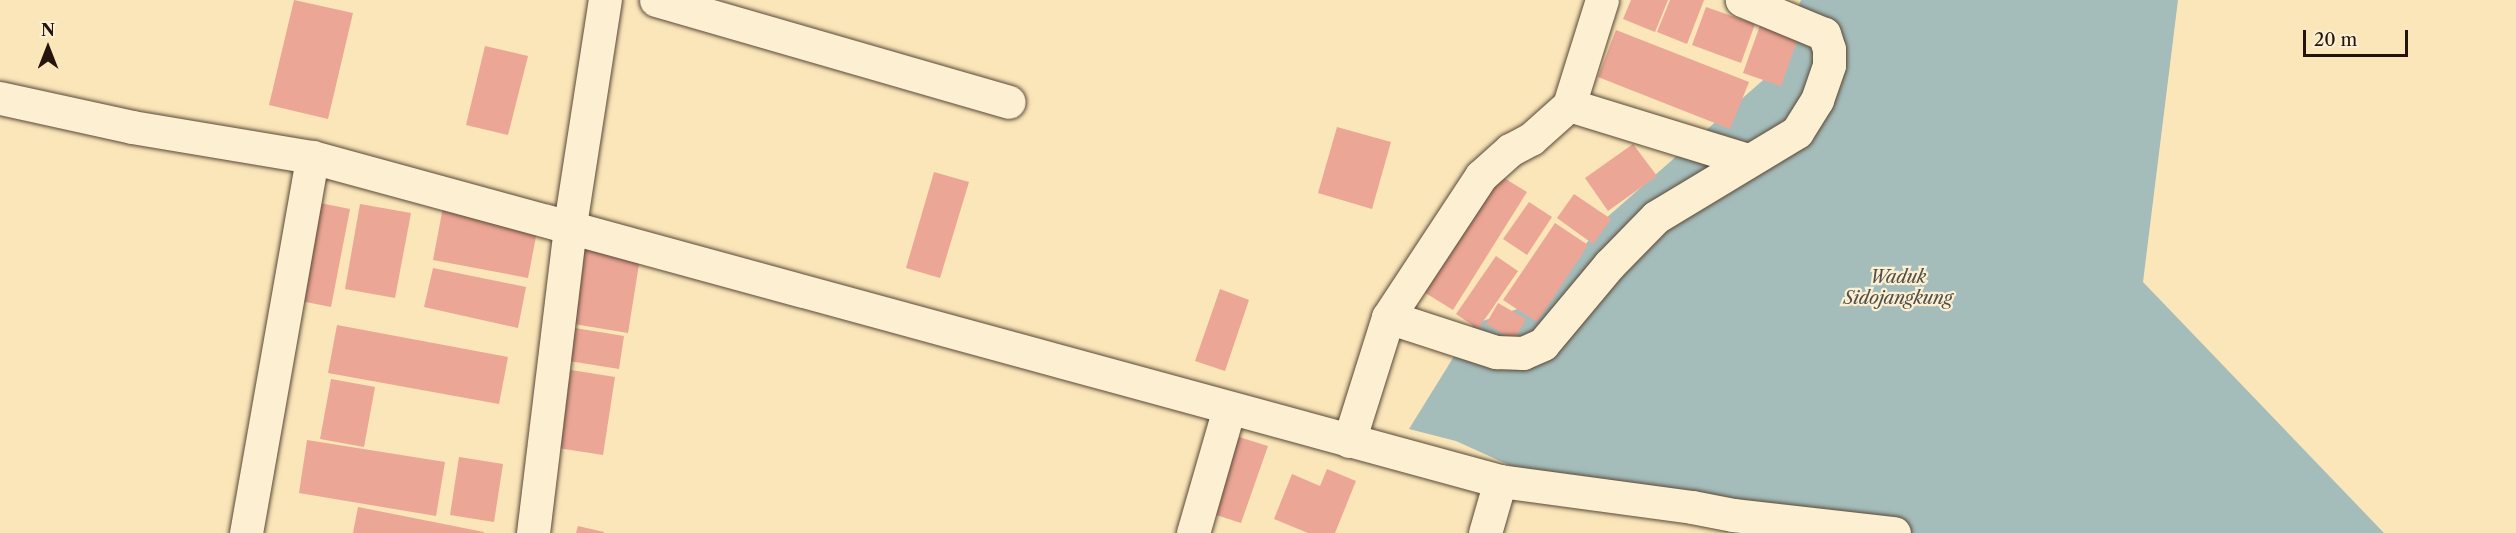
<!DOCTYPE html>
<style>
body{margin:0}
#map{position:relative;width:2516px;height:533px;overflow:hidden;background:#fae6b9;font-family:"Libre Caslon Text",serif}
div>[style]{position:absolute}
.water>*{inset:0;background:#a4bdbb}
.building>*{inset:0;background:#eca695}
.roads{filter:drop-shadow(0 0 2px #5a4838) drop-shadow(0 0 2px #5a4838)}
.minor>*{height:33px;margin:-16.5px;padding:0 16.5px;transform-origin:16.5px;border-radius:16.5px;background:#fcefd2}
span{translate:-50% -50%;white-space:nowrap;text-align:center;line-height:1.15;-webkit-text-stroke:4.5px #fcefd2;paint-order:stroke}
.water-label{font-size:18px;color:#514f4a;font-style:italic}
.north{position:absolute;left:18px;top:18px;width:60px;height:60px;-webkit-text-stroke:4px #fcefd2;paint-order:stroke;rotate:0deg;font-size:16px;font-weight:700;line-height:24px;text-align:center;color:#24140d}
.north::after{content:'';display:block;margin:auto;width:21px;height:27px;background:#24140d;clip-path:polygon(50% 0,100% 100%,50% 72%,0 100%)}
.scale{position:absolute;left:2303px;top:30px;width:105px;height:27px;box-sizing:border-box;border:3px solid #24140d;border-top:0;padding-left:8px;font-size:18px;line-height:21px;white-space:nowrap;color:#24140d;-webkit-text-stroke:4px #fcefd2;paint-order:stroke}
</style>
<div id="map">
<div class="water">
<i style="clip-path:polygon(1801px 0,2178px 0,2143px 282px,2384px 533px,1883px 533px,1566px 491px,1456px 441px,1409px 429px,1474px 324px,1543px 300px,1605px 219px,1770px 74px)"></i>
</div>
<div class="building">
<i style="clip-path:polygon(294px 0,353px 13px,328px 119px,269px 105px)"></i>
<i style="clip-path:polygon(1631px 0,1668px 0,1655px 32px,1623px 19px)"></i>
<i style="clip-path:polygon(1670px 0,1704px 0,1687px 44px,1657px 32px)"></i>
<i style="clip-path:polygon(1706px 7px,1755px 24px,1741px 63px,1692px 45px)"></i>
<i style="clip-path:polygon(1763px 17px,1801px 30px,1781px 86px,1743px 73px)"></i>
<i style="clip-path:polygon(1616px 30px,1749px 82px,1730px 129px,1598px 77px)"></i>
<i style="clip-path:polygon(485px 46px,528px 56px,508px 135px,466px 125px)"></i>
<i style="clip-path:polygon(1337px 127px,1391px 142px,1372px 209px,1318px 193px)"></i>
<i style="clip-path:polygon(1633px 144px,1657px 176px,1608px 211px,1585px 178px)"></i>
<i style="clip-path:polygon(1493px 171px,1527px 192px,1453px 310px,1419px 289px)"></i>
<i style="clip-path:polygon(934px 172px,969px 182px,940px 278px,906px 268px)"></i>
<i style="clip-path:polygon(1574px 194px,1611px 219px,1593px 244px,1557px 218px)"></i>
<i style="clip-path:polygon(315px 202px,350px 209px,331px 307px,296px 300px)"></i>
<i style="clip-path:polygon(444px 202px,539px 221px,528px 278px,433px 260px)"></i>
<i style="clip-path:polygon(1529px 202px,1552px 217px,1527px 255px,1503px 239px)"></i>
<i style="clip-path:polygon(360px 204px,411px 213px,395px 298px,345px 289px)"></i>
<i style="clip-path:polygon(1555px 223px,1588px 245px,1537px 322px,1503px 300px)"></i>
<i style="clip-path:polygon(575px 247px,640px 258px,628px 333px,562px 322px)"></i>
<i style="clip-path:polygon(1496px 256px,1518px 271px,1478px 329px,1456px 314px)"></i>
<i style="clip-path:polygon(433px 268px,526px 287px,518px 328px,424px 307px)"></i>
<i style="clip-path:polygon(1220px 289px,1249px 300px,1225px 371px,1195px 361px)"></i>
<i style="clip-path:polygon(1498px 303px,1526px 319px,1514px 340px,1486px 324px)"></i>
<i style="clip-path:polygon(337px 325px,508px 357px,499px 404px,328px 373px)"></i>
<i style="clip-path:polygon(575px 328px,624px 336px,619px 369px,569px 361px)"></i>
<i style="clip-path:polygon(571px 370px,615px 377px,603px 455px,558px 448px)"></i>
<i style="clip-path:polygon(331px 379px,375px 387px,364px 447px,320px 439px)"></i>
<i style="clip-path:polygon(1239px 437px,1268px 446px,1241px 523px,1213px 514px)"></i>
<i style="clip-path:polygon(307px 440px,445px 462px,436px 516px,299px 493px)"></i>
<i style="clip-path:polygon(459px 457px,503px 464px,494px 522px,450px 515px)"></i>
<i style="clip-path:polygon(1327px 469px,1356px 481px,1335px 533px,1308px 533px,1274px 519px,1292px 474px,1320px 486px)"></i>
<i style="clip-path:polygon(358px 507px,484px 532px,484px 533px,353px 533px)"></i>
<i style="clip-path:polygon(578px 526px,604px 532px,604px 533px,576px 533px)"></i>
</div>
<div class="roads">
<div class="minor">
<i style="left:656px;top:0;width:367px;rotate:16.1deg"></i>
<i style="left:0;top:98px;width:135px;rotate:12.4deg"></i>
<i style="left:132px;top:127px;width:182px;rotate:9.5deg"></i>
<i style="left:312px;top:157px;width:1231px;rotate:15.26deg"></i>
<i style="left:1500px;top:481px;width:194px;rotate:7.7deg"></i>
<i style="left:1692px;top:507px;width:42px;rotate:11deg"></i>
<i style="left:1733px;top:515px;width:162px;rotate:6.4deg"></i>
<i style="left:1569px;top:105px;width:187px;rotate:17.1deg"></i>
<i style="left:1388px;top:317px;width:169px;rotate:-56.6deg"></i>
<i style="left:1481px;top:176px;width:39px;rotate:-42deg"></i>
<i style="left:1510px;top:150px;width:24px;rotate:-28deg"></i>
<i style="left:1531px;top:139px;width:51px;rotate:-41.8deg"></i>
<i style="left:1569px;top:105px;width:110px;rotate:-72.6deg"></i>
<i style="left:1349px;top:441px;width:130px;rotate:-72.5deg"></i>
<i style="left:1388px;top:317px;width:114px;rotate:18deg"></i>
<i style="left:1496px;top:352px;width:27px;rotate:2deg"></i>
<i style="left:1523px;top:353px;width:22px;rotate:-24deg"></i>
<i style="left:1543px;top:344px;width:103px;rotate:-50.1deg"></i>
<i style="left:1609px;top:265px;width:67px;rotate:-45.6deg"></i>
<i style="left:1656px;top:217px;width:165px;rotate:-31.1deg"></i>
<i style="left:1797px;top:132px;width:38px;rotate:-58deg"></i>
<i style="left:1817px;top:100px;width:37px;rotate:-71deg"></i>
<i style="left:1829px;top:65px;width:16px;rotate:-90deg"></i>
<i style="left:1829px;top:49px;width:16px;rotate:-108deg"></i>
<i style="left:1824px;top:34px;width:89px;rotate:-157.5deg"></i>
<i style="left:246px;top:533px;width:382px;rotate:-80deg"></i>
<i style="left:533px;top:533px;width:310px;rotate:-83.1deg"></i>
<i style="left:570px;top:225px;width:228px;rotate:-81.2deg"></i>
<i style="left:1193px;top:533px;width:130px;rotate:-73.9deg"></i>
<i style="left:1485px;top:533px;width:54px;rotate:-73.9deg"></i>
</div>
</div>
<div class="water-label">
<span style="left:1898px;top:288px">Waduk<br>Sidojangkung</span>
</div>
<div class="north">N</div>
<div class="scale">20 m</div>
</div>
